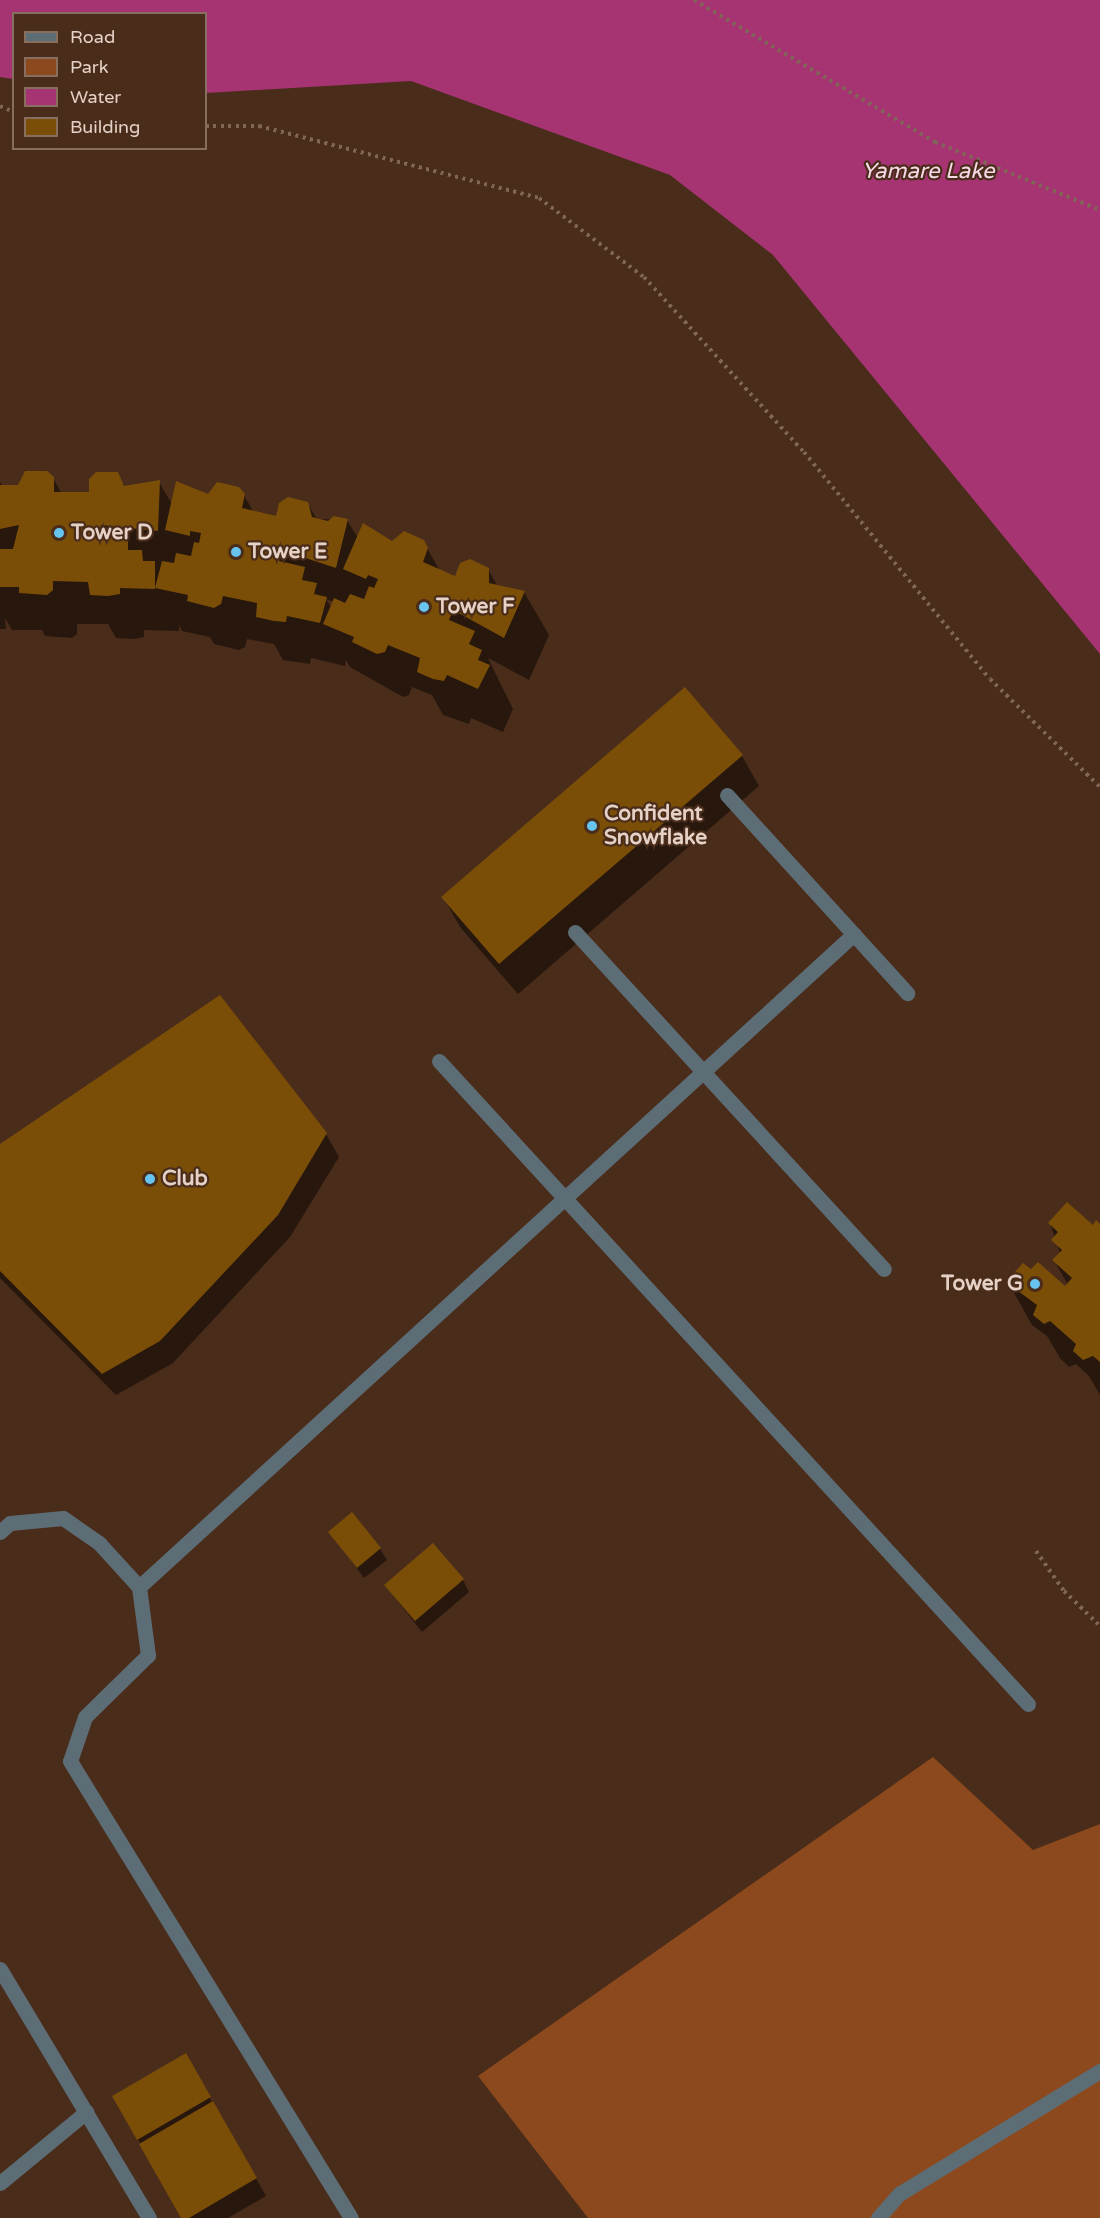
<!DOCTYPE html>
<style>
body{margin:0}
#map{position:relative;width:1100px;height:2218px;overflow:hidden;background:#4a2c1a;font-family:"Varela Round",sans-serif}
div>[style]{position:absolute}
.green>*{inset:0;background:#8c491d}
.water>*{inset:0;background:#a63473}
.shadow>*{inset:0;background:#0007}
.building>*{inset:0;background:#7b4e08}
.path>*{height:4px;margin-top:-2px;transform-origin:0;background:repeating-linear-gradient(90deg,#806656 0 3px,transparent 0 7.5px)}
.minor>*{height:15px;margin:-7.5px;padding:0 7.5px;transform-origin:7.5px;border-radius:7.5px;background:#5d6d76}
.dots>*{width:16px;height:16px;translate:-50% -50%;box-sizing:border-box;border:3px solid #4a2c1a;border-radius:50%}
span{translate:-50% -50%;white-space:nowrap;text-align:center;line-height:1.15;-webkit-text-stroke:4.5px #4a2c1a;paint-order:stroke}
.poi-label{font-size:21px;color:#e5d1c6;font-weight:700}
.left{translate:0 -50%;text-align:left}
.right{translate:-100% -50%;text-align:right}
.water-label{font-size:22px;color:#f7d8e6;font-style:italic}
.legend{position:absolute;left:12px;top:12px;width:195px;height:138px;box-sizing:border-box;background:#4a2c1a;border:2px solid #886e5f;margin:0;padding:8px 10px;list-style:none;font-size:18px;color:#e5d1c6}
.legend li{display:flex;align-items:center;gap:12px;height:30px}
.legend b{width:30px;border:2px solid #886e5f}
</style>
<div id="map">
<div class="green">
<i style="clip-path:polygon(933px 1757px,1033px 1850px,1100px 1824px,1100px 2218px,588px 2218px,478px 2076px)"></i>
</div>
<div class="water">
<i style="clip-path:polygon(0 0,1100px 0,1100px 654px,773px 255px,670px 175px,411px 81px,206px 93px,206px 14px,14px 14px,13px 79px,0 77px)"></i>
</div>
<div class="shadow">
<i style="clip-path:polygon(evenodd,53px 478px,62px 494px,90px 494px,159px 482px,172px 504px,208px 496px,244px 495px,254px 513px,277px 518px,307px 503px,317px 519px,347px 520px,358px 538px,392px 543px,423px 541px,440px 571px,456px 578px,488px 569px,498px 587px,524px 592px,549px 635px,529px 680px,488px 658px,513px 709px,503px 732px,471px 718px,469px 724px,443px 715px,432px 695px,412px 687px,409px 695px,403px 697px,350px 667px,346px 660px,345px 666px,311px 658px,310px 664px,283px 660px,274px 644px,247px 639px,245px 647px,239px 650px,214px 644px,210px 637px,182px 631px,179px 625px,179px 631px,144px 630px,144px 637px,134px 639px,116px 638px,108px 624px,77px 624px,77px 634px,72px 638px,45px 636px,42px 630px,12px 630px,5px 618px,6px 629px,0 629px,0 482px,3px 487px,19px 487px,53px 478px,326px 599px,334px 602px,332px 609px,326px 599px)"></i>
<i style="clip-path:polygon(685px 690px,742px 756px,759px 786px,518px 994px,460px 927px,443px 897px)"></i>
<i style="clip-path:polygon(326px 1134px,339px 1157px,290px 1237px,173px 1363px,116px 1395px,0 1278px,0 1145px)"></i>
<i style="clip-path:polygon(1050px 1223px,1100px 1225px,1100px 1395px,1089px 1376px,1076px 1364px,1069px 1367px,1060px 1358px,1047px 1336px,1032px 1325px,1008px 1282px,1031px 1271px,1065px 1288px,1068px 1285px,1054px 1260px,1060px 1253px)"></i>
<i style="clip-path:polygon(330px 1532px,380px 1549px,387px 1560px,364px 1578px)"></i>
<i style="clip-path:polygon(463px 1580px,469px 1592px,422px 1632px,385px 1585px)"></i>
<i style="clip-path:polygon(185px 2055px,266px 2196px,228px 2218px,183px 2218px,114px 2097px)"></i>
</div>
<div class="building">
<i style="clip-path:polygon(25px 471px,47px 471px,54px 477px,54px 492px,89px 492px,89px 479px,96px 472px,118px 472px,124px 486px,160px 480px,158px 531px,101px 525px,100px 536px,128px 536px,128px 550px,142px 550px,143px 561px,155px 561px,155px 589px,120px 588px,120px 594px,108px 596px,90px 595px,88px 582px,53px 581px,53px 590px,47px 595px,19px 593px,19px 587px,0 587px,0 549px,13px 549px,19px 525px,0 529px,0 485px,18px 485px)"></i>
<i style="clip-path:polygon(176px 481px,208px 494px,217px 482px,239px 487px,245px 494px,242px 508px,276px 516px,279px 503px,288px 497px,308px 502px,312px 517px,328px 521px,334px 516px,348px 519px,336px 568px,281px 550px,279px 561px,305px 567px,302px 580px,317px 583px,314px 594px,327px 597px,320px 623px,287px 616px,286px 622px,274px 621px,256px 617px,257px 603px,223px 596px,221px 604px,214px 608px,187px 601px,188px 595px,155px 588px,162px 561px,174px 563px,176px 553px,191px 556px,194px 542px,199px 543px,201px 533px,190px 531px,190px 536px,165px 530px)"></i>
<i style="clip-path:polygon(363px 523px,392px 541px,404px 531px,424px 540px,428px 548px,423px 562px,455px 576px,460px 563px,470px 559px,489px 568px,489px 583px,525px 591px,504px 638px,453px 610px,449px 620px,475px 631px,469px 644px,482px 650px,478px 660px,490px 665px,478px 689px,447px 675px,444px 681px,433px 679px,417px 672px,420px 658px,388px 645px,385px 652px,377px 654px,352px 642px,354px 637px,323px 624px,334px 598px,345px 603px,350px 594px,364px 599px,369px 586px,374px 588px,378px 579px,368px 575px,366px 579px,343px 569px)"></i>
<i style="clip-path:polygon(685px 687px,743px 755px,499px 964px,441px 897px)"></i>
<i style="clip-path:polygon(220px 995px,327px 1133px,278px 1215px,160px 1341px,102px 1374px,0 1271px,0 1144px)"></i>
<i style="clip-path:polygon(1067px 1202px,1093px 1225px,1096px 1220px,1100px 1224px,1100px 1362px,1093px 1356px,1083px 1360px,1073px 1351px,1076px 1344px,1050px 1321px,1044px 1324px,1033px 1315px,1037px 1305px,1006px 1282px,1023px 1263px,1031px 1269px,1038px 1262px,1065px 1286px,1072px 1278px,1052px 1260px,1062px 1250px,1051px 1240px,1058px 1232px,1048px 1223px)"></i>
<i style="clip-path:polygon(352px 1512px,381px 1548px,357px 1568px,328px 1532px)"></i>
<i style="clip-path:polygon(433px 1543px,464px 1579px,415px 1621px,384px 1585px)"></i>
<i style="clip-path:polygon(186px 2053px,211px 2097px,137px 2140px,112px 2096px)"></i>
<i style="clip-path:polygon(213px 2101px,257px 2178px,189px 2218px,181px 2218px,139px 2144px)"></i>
</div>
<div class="path">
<i style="left:694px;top:0;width:280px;rotate:30.5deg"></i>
<i style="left:935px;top:142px;width:178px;rotate:22.4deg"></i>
<i style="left:0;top:106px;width:15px;rotate:23deg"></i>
<i style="left:206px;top:126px;width:53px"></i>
<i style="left:259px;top:126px;width:289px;rotate:14.4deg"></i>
<i style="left:539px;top:198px;width:131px;rotate:37deg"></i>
<i style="left:644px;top:277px;width:237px;rotate:47.6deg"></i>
<i style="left:804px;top:452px;width:293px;rotate:50.7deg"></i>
<i style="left:990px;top:679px;width:154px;rotate:44.5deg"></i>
<i style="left:1036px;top:1551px;width:49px;rotate:55deg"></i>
<i style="left:1064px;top:1591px;width:50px;rotate:44.2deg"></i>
</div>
<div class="minor">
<i style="left:727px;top:795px;width:268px;rotate:47.7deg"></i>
<i style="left:575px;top:932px;width:457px;rotate:47.5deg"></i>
<i style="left:439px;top:1061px;width:872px;rotate:47.51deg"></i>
<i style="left:0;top:1532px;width:13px;rotate:-42deg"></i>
<i style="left:10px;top:1523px;width:53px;rotate:-5.4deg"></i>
<i style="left:63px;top:1518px;width:44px;rotate:34.8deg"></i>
<i style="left:99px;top:1543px;width:59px;rotate:47.7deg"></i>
<i style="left:139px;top:1587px;width:69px;rotate:82.5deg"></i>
<i style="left:148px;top:1655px;width:88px;rotate:135.5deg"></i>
<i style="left:85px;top:1717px;width:46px;rotate:108.8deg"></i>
<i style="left:70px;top:1761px;width:536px;rotate:58.41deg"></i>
<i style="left:139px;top:1587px;width:968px;rotate:-42.41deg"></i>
<i style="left:0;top:1969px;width:290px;rotate:59.1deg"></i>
<i style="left:0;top:2183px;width:112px;rotate:-39.5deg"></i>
<i style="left:878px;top:2218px;width:32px;rotate:-49deg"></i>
<i style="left:899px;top:2194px;width:236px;rotate:-31.5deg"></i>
</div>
<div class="dots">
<i style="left:59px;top:533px;background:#67c4ef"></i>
<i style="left:236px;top:552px;background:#67c4ef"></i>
<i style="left:424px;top:607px;background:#67c4ef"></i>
<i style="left:592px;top:826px;background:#67c4ef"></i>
<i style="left:150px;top:1179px;background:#67c4ef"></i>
<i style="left:1035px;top:1284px;background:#67c4ef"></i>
</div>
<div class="poi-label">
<span class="left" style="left:71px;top:533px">Tower D</span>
<span class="left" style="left:248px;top:552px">Tower E</span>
<span class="left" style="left:436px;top:607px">Tower F</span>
<span class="left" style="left:604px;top:826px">Confident<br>Snowflake</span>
<span class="left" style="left:162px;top:1179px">Club</span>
<span class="right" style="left:1023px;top:1284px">Tower G</span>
</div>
<div class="water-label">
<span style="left:928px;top:172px">Yamare Lake</span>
</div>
<ul class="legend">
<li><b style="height:8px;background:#5d6d76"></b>Road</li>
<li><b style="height:16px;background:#8c491d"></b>Park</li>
<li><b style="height:16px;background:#a63473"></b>Water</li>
<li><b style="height:16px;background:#7b4e08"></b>Building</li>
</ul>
</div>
